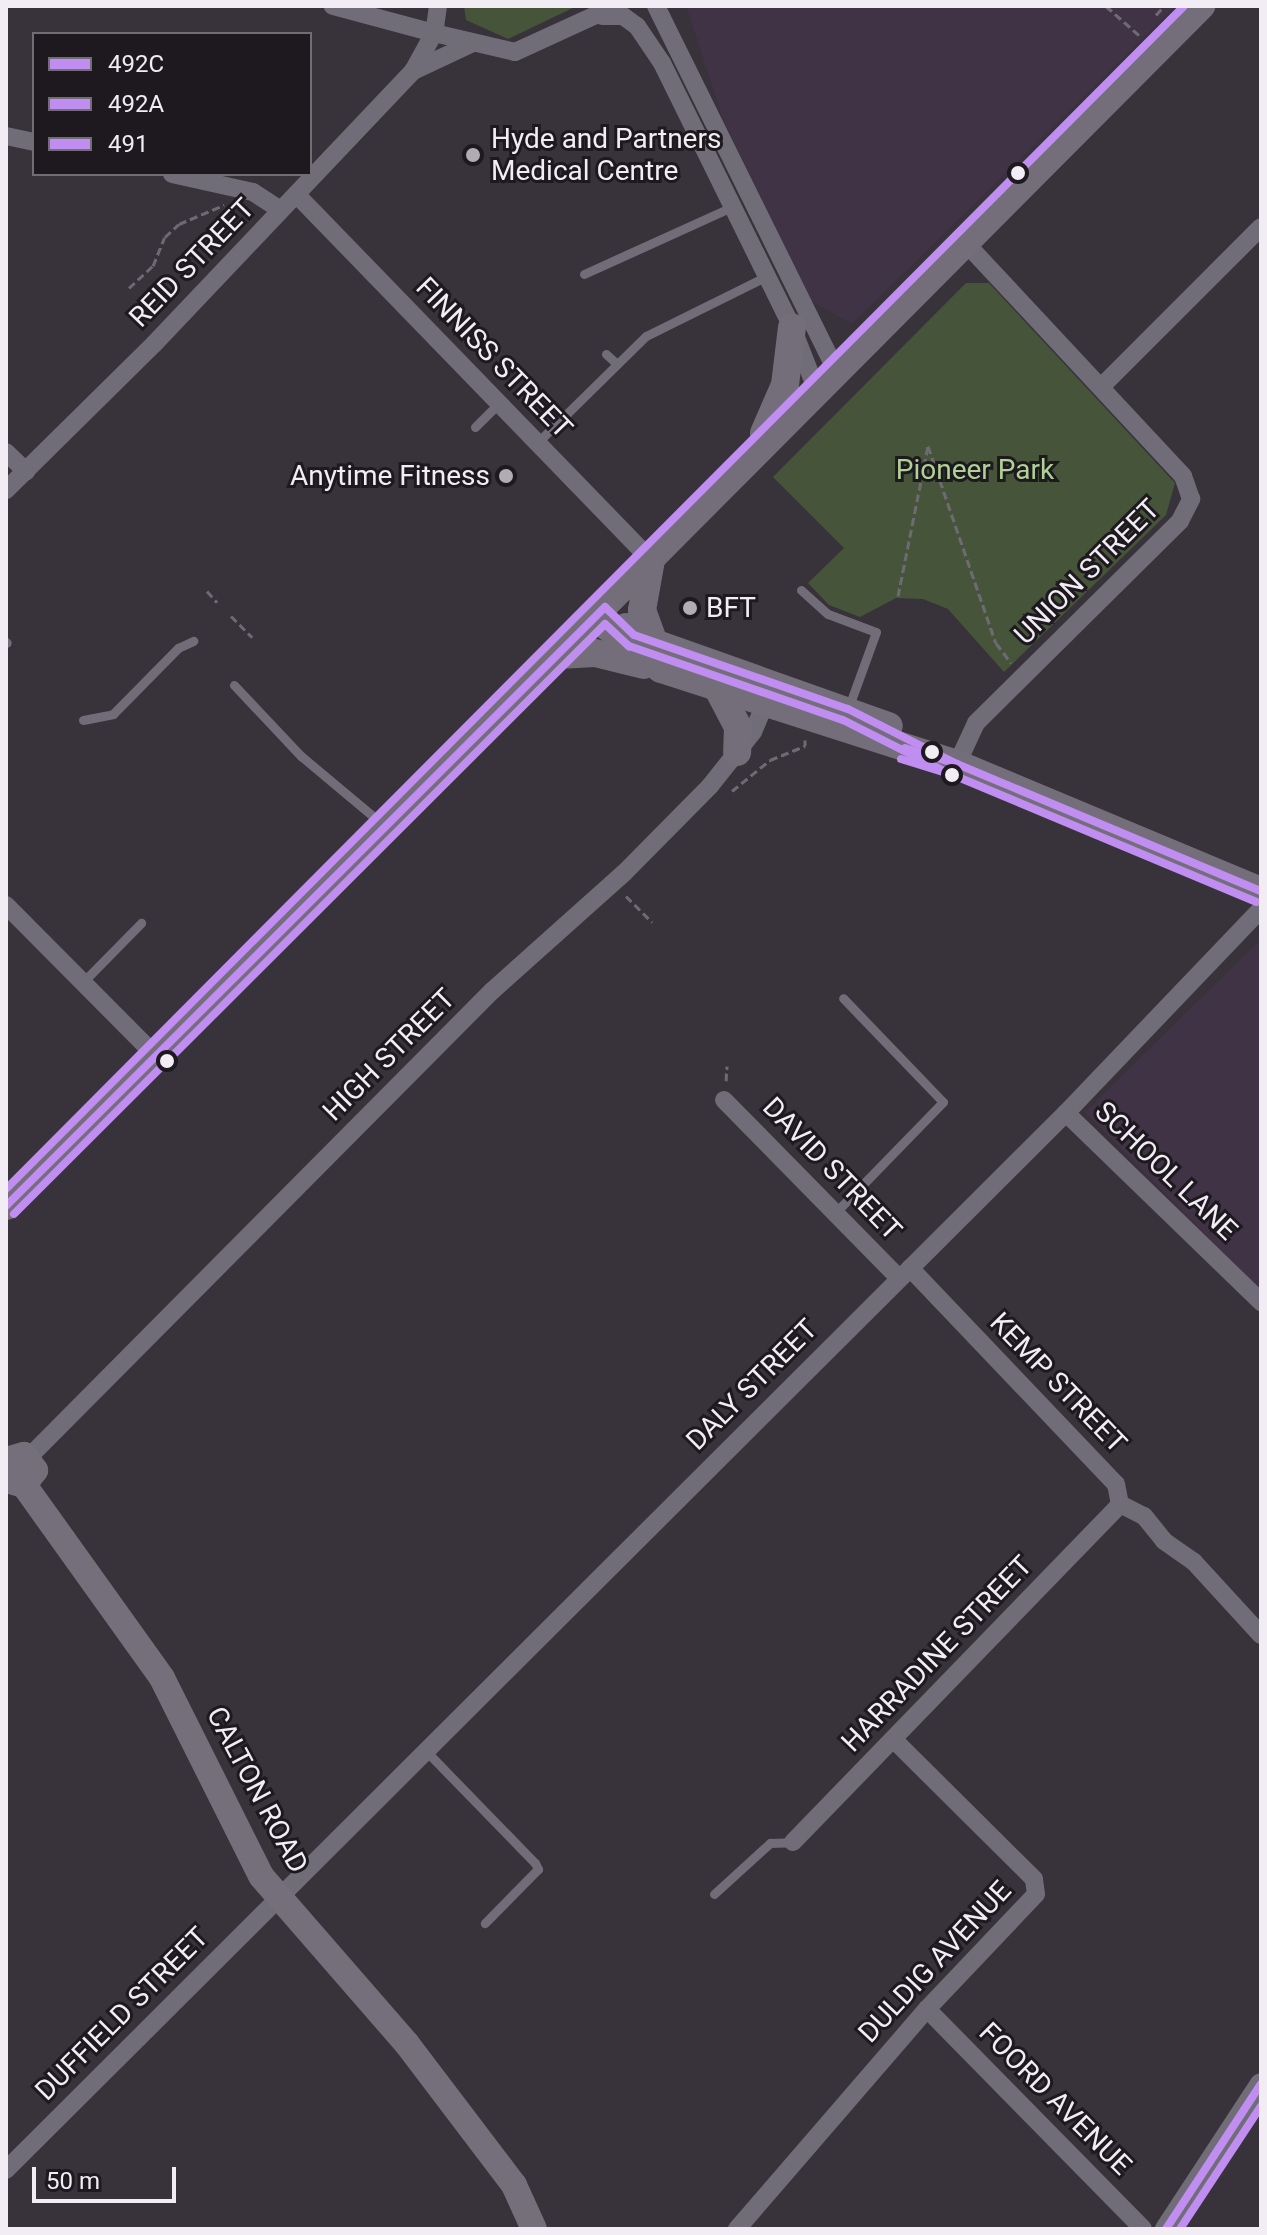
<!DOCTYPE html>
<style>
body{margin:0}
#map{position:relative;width:1267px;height:2235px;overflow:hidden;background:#38323a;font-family:Roboto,sans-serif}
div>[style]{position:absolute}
.built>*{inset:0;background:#403345}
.green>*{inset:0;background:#46553a}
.path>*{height:3px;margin-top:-1.5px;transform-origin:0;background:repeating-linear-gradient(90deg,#6e6a74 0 8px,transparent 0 12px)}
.service>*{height:9px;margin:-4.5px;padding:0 4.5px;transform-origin:4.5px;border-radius:4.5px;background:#716d78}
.minor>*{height:18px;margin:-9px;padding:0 9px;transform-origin:9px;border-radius:9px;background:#716d78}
.tertiary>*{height:22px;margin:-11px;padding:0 11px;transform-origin:11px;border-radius:11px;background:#716d78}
.secondary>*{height:26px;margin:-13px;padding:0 13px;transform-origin:13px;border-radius:13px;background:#746f7b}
.primary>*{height:28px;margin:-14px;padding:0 14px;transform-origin:14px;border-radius:14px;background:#746e7a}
.bus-1>*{height:8px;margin:-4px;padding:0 4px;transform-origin:4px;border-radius:4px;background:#c08df1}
.bus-2>*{height:8px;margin:-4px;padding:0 4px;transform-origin:4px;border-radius:4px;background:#c08df1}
.bus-3>*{height:8px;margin:-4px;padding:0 4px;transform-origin:4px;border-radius:4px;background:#c08df1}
.dots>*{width:22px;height:22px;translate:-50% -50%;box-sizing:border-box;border:4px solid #1d191f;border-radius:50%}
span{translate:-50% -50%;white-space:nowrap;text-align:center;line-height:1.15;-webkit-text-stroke:6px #1d191f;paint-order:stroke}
.poi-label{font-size:28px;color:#f2ecf5}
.left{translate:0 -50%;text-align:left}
.right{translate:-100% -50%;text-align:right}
.street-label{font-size:28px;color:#f2ecf5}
.park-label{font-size:28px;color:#afd195}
.frame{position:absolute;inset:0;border:8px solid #f2ecf5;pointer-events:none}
.legend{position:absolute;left:32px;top:32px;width:280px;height:144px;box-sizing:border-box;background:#1d191f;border:2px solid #726d75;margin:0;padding:10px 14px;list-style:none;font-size:24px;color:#f2ecf5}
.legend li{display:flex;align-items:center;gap:16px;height:40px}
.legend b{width:40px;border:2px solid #726d75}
.scale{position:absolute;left:32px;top:2167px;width:144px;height:36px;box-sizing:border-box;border:4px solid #f2ecf5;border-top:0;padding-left:10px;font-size:24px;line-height:28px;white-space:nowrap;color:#f2ecf5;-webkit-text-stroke:6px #1d191f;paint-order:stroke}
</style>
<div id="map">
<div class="built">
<i style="clip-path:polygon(686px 6px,1176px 6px,852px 324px,811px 301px,723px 119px)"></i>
<i style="clip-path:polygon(1261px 939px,1261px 1291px,1085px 1112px)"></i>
</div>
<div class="green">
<i style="clip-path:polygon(464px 6px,577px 6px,508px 39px,466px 20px)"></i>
<i style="clip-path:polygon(966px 283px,989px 283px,1175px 483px,1166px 515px,1004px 672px,948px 609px,923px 599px,896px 598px,860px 617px,829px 605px,808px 583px,844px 548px,773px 477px)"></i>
</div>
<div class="path">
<i style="left:1106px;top:6px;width:44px;rotate:41.3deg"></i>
<i style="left:1156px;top:15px;width:12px;rotate:-48deg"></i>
<i style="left:129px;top:288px;width:33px;rotate:-43deg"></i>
<i style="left:153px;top:266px;width:31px;rotate:-68deg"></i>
<i style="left:165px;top:237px;width:19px;rotate:-43deg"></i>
<i style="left:179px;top:224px;width:49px;rotate:-22.9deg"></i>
<i style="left:207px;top:591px;width:15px;rotate:48deg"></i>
<i style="left:898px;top:596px;width:153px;rotate:-78.7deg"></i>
<i style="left:928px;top:446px;width:208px;rotate:71deg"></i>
<i style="left:996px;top:643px;width:25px;rotate:53deg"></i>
<i style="left:231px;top:616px;width:30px;rotate:45deg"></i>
<i style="left:732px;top:791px;width:49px;rotate:-39.2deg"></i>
<i style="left:770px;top:760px;width:38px;rotate:-22deg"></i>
<i style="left:805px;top:746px;width:6px;rotate:-90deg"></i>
<i style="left:626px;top:896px;width:37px;rotate:45deg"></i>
<i style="left:726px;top:1081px;width:15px;rotate:-86deg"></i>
</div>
<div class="service">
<i style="left:584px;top:274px;width:167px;rotate:-24.4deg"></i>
<i style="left:606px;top:354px;width:15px;rotate:42deg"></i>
<i style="left:475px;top:427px;width:34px;rotate:-45deg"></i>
<i style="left:538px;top:442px;width:151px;rotate:-44.5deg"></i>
<i style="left:646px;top:336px;width:135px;rotate:-26.4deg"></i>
<i style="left:801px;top:590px;width:36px;rotate:42deg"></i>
<i style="left:828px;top:614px;width:51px;rotate:20.6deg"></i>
<i style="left:876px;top:632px;width:82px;rotate:110deg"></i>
<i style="left:6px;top:642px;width:1px;rotate:45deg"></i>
<i style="left:234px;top:685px;width:98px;rotate:46.7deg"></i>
<i style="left:301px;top:756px;width:104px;rotate:39.9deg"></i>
<i style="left:83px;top:720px;width:31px;rotate:-11deg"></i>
<i style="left:113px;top:714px;width:93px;rotate:-45.4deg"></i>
<i style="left:178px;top:648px;width:17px;rotate:-25deg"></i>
<i style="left:83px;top:982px;width:83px;rotate:-45.5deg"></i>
<i style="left:835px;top:1213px;width:155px;rotate:-45.8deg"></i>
<i style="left:943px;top:1102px;width:144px;rotate:-133.9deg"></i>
<i style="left:426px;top:1751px;width:156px;rotate:45.8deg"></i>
<i style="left:535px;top:1863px;width:7px;rotate:63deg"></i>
<i style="left:538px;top:1869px;width:76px;rotate:134.5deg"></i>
<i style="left:714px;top:1894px;width:76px;rotate:-42.3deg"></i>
<i style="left:770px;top:1843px;width:23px;rotate:-2deg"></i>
</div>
<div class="minor">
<i style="left:438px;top:6px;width:27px;rotate:98deg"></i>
<i style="left:434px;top:33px;width:83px;rotate:13.2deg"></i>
<i style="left:515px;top:52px;width:106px;rotate:-24.6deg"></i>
<i style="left:656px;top:6px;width:407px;rotate:63.7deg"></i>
<i style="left:602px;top:16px;width:21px"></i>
<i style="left:623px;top:16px;width:17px;rotate:36deg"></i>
<i style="left:637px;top:26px;width:45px;rotate:56deg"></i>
<i style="left:662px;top:63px;width:294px;rotate:63.8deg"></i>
<i style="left:792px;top:327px;width:69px;rotate:68.7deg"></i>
<i style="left:413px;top:71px;width:64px;rotate:-25deg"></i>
<i style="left:6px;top:136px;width:29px;rotate:12deg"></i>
<i style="left:172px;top:174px;width:83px;rotate:12.5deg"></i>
<i style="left:253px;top:192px;width:33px;rotate:33deg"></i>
<i style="left:297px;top:195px;width:508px;rotate:45.88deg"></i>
<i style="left:1101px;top:387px;width:226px;rotate:-45deg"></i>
<i style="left:6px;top:452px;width:28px;rotate:44deg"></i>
<i style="left:6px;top:490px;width:208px;rotate:-44.6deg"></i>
<i style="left:154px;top:344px;width:376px;rotate:-46.5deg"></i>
<i style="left:413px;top:71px;width:43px;rotate:-61.1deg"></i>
<i style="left:434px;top:33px;width:105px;rotate:-165deg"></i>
<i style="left:957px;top:764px;width:45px;rotate:-65.1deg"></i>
<i style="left:976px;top:723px;width:287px;rotate:-44.7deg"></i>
<i style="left:1180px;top:521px;width:25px;rotate:-63deg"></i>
<i style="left:1191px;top:499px;width:24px;rotate:-109deg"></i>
<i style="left:1183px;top:476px;width:320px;rotate:-133deg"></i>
<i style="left:6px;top:905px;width:214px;rotate:45.2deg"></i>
<i style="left:724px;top:1100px;width:250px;rotate:45.5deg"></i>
<i style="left:1066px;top:1113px;width:272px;rotate:44.1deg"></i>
<i style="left:910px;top:1268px;width:298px;rotate:46.4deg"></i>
<i style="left:1116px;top:1484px;width:20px;rotate:79deg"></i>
<i style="left:29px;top:1457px;width:657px;rotate:-45.19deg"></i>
<i style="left:492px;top:991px;width:177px;rotate:-41.8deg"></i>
<i style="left:624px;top:873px;width:122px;rotate:-45.3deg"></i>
<i style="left:710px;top:786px;width:69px;rotate:-51.5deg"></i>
<i style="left:753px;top:732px;width:43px;rotate:-67deg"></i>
<i style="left:1120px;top:1504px;width:27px;rotate:27deg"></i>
<i style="left:1144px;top:1516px;width:32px;rotate:51deg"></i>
<i style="left:1164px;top:1541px;width:37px;rotate:35deg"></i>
<i style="left:1194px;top:1562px;width:99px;rotate:47.5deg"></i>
<i style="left:793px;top:1842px;width:470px;rotate:-45.9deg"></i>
<i style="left:927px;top:2009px;width:308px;rotate:45.5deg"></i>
<i style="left:6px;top:2170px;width:1497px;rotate:-44.92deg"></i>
<i style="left:1066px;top:1113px;width:282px;rotate:-46.3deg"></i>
<i style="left:737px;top:2229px;width:291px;rotate:-49.2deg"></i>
<i style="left:927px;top:2009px;width:158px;rotate:-46.5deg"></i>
<i style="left:1036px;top:1894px;width:15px;rotate:-98deg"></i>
<i style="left:1034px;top:1879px;width:197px;rotate:-135.2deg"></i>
</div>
<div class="tertiary">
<i style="left:1166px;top:2229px;width:173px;rotate:-56.8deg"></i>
</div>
<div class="secondary">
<i style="left:6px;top:1460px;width:19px;rotate:-16deg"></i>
<i style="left:24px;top:1455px;width:19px;rotate:54deg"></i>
<i style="left:35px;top:1470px;width:19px;rotate:126deg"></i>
<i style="left:24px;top:1485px;width:19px;rotate:-164deg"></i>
<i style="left:24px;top:1485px;width:237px;rotate:54.4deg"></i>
<i style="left:162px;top:1678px;width:221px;rotate:63.4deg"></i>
<i style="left:261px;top:1876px;width:223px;rotate:49deg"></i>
<i style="left:407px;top:2044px;width:177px;rotate:52.8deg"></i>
<i style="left:514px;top:2185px;width:48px;rotate:65.6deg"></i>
</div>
<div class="primary">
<i style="left:764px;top:433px;width:52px;rotate:-66.4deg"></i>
<i style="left:785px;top:385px;width:58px;rotate:-83.1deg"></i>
<i style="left:651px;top:560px;width:51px;rotate:100.2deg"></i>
<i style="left:642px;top:610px;width:35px;rotate:70deg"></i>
<i style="left:595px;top:617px;width:84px;rotate:38.2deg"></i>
<i style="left:661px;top:669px;width:311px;rotate:17.8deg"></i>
<i style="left:957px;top:764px;width:329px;rotate:22.7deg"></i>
<i style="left:626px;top:627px;width:32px;rotate:30deg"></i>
<i style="left:654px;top:643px;width:249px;rotate:19.5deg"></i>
<i style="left:558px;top:655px;width:37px;rotate:-3deg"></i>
<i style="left:595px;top:653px;width:50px;rotate:13.8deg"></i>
<i style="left:717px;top:687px;width:45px;rotate:62.3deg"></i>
<i style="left:738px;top:727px;width:25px;rotate:92deg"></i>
<i style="left:6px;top:1206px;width:1694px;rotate:-45.12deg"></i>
</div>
<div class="bus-1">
<i style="left:905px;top:748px;width:54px;rotate:17.1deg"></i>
<i style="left:957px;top:764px;width:329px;rotate:22.7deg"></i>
<i style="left:6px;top:1206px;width:847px;rotate:-45deg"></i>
<i style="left:605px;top:607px;width:40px;rotate:44deg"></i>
<i style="left:634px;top:635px;width:226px;rotate:19.1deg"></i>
<i style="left:848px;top:709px;width:122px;rotate:26.8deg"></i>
<i style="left:1166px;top:2229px;width:173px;rotate:-56.8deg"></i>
</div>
<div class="bus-2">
<i style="left:901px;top:759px;width:54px;rotate:17.1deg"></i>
<i style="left:953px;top:775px;width:329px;rotate:22.7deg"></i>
<i style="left:14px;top:1214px;width:835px;rotate:-44.95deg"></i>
<i style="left:605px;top:624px;width:33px;rotate:43deg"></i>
<i style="left:629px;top:646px;width:226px;rotate:19.1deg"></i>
<i style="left:843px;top:720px;width:122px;rotate:26.8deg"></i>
<i style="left:1180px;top:2229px;width:147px;rotate:-56.6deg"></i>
</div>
<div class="bus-3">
<i style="left:6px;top:1189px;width:1669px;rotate:-45.12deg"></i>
</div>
<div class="dots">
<i style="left:473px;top:155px;background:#b1abb4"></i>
<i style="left:1018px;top:173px;background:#f2ecf5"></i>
<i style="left:506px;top:476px;background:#b1abb4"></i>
<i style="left:690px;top:608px;background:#b1abb4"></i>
<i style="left:932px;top:752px;background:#f2ecf5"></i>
<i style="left:952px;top:775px;background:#f2ecf5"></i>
<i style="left:167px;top:1061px;background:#f2ecf5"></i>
</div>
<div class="poi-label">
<span class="left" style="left:491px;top:155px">Hyde and Partners<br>Medical Centre</span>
<span class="right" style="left:490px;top:476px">Anytime Fitness</span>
<span class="left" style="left:706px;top:608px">BFT</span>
</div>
<div class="street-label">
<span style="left:192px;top:263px;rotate:-46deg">REID STREET</span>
<span style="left:494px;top:358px;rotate:46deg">FINNISS STREET</span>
<span style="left:1087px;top:572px;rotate:-45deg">UNION STREET</span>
<span style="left:389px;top:1055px;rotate:-45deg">HIGH STREET</span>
<span style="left:832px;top:1169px;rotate:46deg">DAVID STREET</span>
<span style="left:1166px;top:1171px;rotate:44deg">SCHOOL LANE</span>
<span style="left:1058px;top:1383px;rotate:46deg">KEMP STREET</span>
<span style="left:752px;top:1385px;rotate:-45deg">DALY STREET</span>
<span style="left:937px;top:1654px;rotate:-46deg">HARRADINE STREET</span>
<span style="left:257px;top:1790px;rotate:62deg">CALTON ROAD</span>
<span style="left:935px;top:1962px;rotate:-47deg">DULDIG AVENUE</span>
<span style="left:122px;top:2014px;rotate:-45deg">DUFFIELD STREET</span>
<span style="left:1055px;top:2099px;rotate:45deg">FOORD AVENUE</span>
</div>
<div class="park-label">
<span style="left:975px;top:470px">Pioneer Park</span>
</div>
<div class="frame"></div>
<ul class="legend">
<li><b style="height:10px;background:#c08df1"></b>492C</li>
<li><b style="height:10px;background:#c08df1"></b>492A</li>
<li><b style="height:10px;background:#c08df1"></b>491</li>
</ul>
<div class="scale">50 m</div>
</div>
